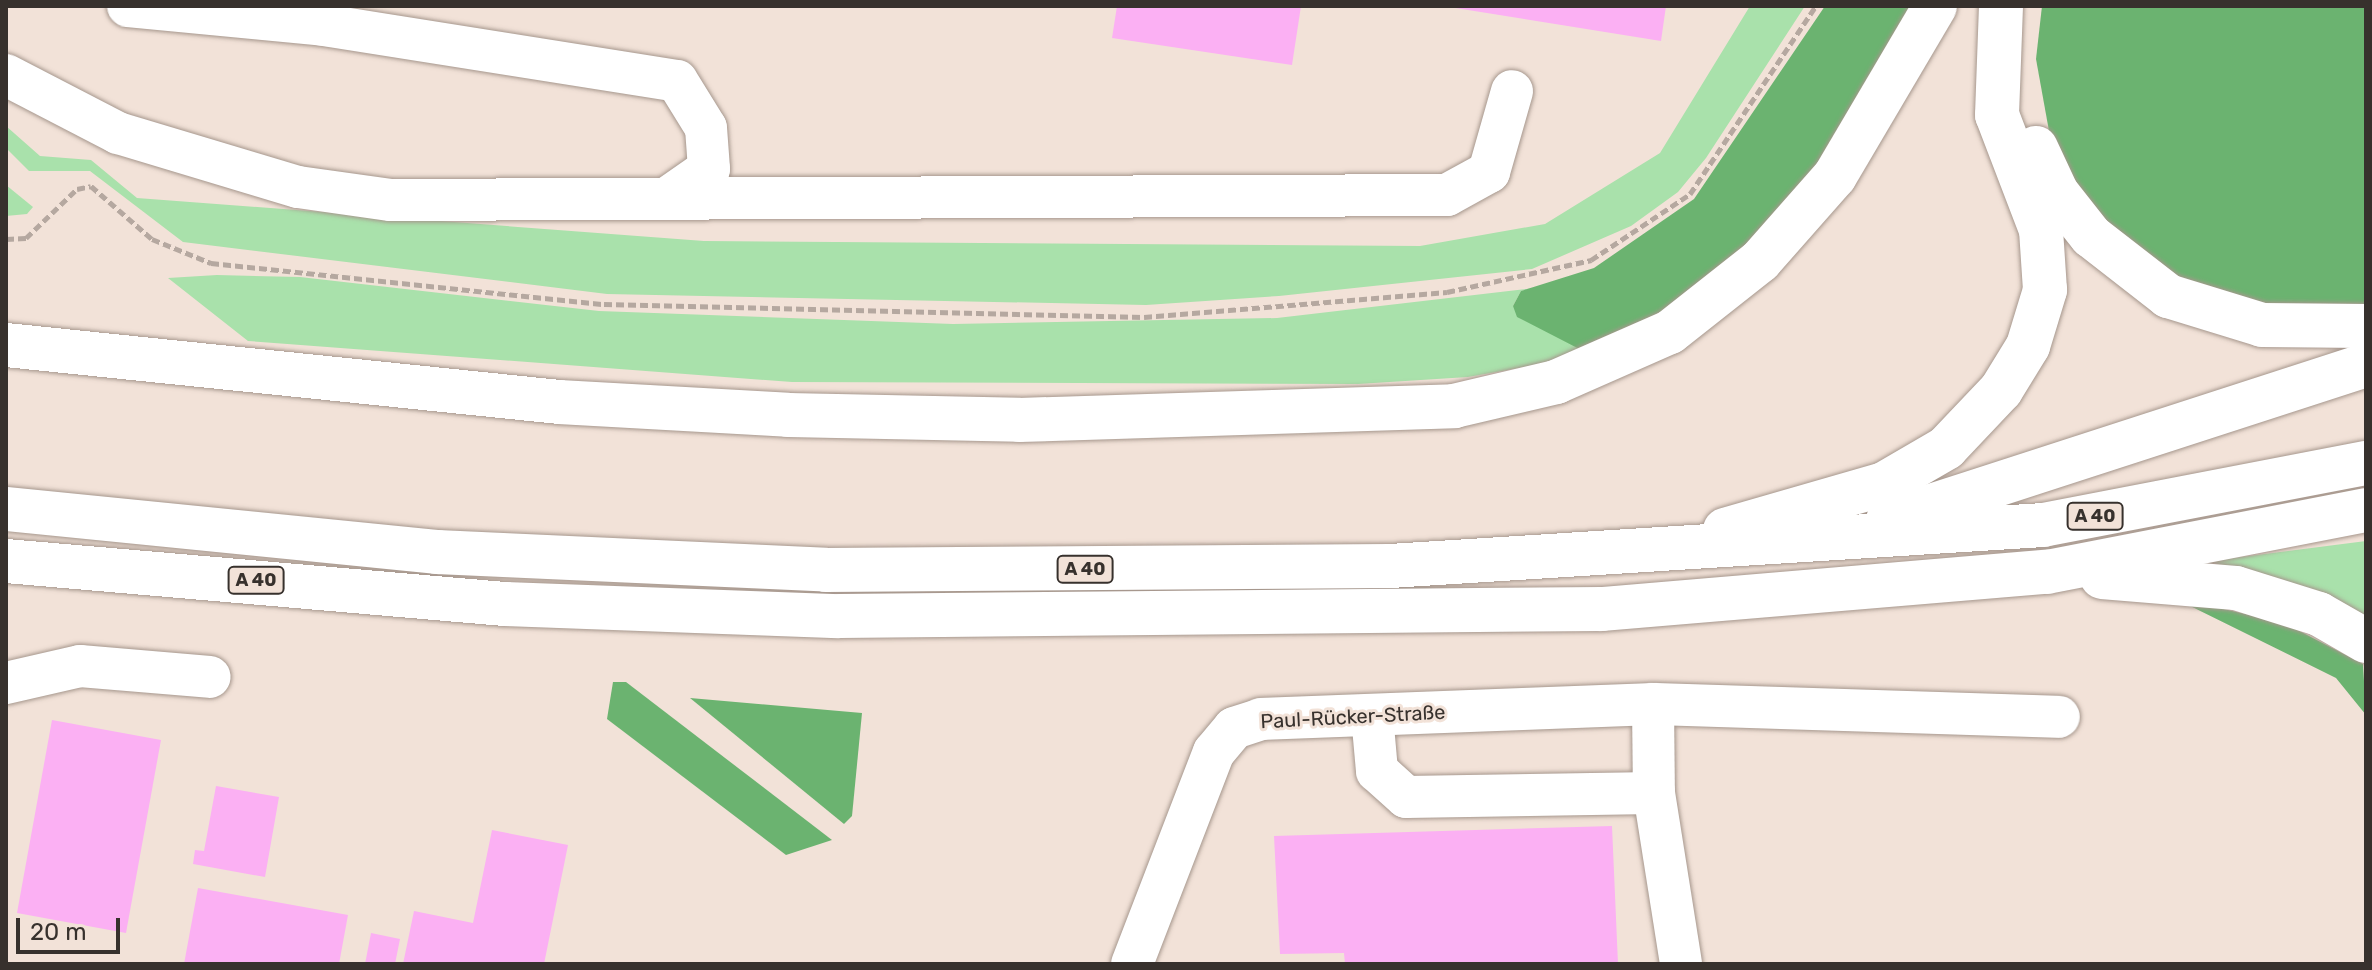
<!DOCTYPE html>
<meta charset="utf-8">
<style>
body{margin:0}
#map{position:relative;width:2372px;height:970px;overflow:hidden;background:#f2e2d8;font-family:Rubik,sans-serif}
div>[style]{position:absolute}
.green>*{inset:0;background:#a9e1ab}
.forest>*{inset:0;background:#6bb370}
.building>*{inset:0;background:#fbb0f3}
.path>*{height:5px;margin-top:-2.5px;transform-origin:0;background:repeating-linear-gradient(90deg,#b5a8a0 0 8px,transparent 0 12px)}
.roads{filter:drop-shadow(0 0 2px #a6978d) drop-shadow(0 0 2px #a6978d)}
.minor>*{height:42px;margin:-21px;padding:0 21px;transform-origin:21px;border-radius:21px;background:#fff}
.highway>*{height:44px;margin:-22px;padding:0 22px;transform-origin:22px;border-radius:22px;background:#fff}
span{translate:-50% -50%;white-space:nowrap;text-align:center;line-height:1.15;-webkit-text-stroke:6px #f2e2d8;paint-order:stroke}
.shield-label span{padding:2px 6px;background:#f2e2d8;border:2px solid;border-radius:6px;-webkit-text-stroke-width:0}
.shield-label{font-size:18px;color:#37312d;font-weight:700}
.street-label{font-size:20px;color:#37312d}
.frame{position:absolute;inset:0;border:8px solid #37312d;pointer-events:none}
.scale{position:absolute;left:16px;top:918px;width:104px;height:36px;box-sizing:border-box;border:4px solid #37312d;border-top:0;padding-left:10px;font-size:24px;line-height:28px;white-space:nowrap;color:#37312d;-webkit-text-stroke:6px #f2e2d8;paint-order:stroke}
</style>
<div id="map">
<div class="green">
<i style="clip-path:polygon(1750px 6px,1805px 6px,1706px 158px,1678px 192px,1631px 226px,1532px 269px,1279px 296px,1146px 305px,607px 294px,183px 242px,90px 171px,29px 171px,6px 148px,6px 126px,40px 156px,91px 160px,137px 198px,704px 241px,1420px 246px,1545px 224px,1660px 153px)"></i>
<i style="clip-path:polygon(6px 185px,33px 207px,27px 214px,6px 216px)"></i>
<i style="clip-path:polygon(217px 275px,300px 277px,599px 311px,953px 324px,1277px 318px,1535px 288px,1521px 291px,1513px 306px,1591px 355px,1468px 377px,1358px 384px,792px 382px,248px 341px,168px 278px)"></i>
<i style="clip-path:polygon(2366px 541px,2366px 623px,2210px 561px)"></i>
</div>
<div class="forest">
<i style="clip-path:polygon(1825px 6px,1918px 6px,1873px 90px,1748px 255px,1664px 319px,1591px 355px,1517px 317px,1513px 306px,1521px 291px,1594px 268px,1694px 199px)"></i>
<i style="clip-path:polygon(2042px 6px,2366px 6px,2366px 310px,2277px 311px,2210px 297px,2143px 263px,2070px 183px,2049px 131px,2036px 59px)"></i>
<i style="clip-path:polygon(2172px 597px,2284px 623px,2363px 664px,2366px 715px,2336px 678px)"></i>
<i style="clip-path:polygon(613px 682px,626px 682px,832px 840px,786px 855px,607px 719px)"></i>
<i style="clip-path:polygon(690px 698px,862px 713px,852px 816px,844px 824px)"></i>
</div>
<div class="building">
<i style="clip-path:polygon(1117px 6px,1301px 6px,1292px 65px,1112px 38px)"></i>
<i style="clip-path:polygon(1443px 6px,1666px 6px,1661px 41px)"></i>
<i style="clip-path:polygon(52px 720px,161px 740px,126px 933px,17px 913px)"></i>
<i style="clip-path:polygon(216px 786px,279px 797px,265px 877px,193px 864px,195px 850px,204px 851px)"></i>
<i style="clip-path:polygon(1612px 826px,1618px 964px,1345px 964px,1344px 953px,1280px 954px,1274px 836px)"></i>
<i style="clip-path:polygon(492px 830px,568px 845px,544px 964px,403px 964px,414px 911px,473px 923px)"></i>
<i style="clip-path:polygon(198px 888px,348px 915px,339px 964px,184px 964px)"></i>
<i style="clip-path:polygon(371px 933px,400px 939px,395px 964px,365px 964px)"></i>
</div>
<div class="path">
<i style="left:6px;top:239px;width:20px;rotate:-3deg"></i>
<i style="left:26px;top:238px;width:71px;rotate:-43.9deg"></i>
<i style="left:77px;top:189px;width:14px;rotate:-12deg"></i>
<i style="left:91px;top:186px;width:81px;rotate:41deg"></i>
<i style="left:152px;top:239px;width:64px;rotate:22.1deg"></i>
<i style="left:211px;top:263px;width:395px;rotate:6deg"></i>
<i style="left:604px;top:304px;width:540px;rotate:1.38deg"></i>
<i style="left:1144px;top:317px;width:304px;rotate:-4.7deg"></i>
<i style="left:1447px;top:292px;width:148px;rotate:-12.5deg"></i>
<i style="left:1591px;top:260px;width:119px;rotate:-33.7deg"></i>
<i style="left:1690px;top:194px;width:226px;rotate:-56.2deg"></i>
</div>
<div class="roads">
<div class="minor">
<i style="left:128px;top:6px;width:197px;rotate:5.5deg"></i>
<i style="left:324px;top:25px;width:357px;rotate:9deg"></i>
<i style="left:677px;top:81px;width:55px;rotate:58.3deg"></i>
<i style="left:706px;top:128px;width:41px;rotate:85.8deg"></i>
<i style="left:709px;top:169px;width:52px;rotate:145.1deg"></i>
<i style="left:6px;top:75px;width:126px;rotate:27.4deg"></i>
<i style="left:118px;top:133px;width:188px;rotate:16.7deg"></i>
<i style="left:298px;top:187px;width:94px;rotate:8deg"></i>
<i style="left:391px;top:200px;width:1056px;rotate:-0.27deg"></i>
<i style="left:1447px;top:195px;width:48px;rotate:-28.7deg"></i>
<i style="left:1489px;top:172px;width:84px;rotate:-74.1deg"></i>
<i style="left:6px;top:683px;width:76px;rotate:-12.9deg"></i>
<i style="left:80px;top:666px;width:130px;rotate:4.8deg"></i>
<i style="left:1653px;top:704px;width:406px;rotate:1.8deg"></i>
<i style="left:1654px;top:793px;width:173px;rotate:81deg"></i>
<i style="left:1132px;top:964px;width:227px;rotate:-68.9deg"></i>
<i style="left:1214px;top:752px;width:31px;rotate:-50deg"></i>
<i style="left:1234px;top:728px;width:28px;rotate:-18deg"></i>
<i style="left:1261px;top:719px;width:392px;rotate:-2.2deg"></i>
<i style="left:1653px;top:704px;width:89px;rotate:89.4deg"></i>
<i style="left:1654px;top:793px;width:248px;rotate:179.1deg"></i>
<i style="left:1406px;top:797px;width:39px;rotate:-138deg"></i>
<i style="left:1377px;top:771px;width:56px;rotate:-95.1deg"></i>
</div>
<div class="highway">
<i style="left:2036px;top:148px;width:50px;rotate:65deg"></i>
<i style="left:2057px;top:193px;width:55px;rotate:51.7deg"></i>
<i style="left:2091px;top:236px;width:98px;rotate:37.9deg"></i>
<i style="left:2168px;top:296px;width:98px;rotate:17.1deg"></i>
<i style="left:2262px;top:325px;width:104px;rotate:0.6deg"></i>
<i style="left:6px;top:345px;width:556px;rotate:5.88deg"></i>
<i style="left:559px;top:402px;width:229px;rotate:3.2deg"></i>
<i style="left:788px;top:415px;width:231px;rotate:1.2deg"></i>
<i style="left:1019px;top:420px;width:435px;rotate:-1.8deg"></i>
<i style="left:1454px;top:406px;width:105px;rotate:-13.2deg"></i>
<i style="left:1556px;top:382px;width:124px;rotate:-23.7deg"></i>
<i style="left:1670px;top:332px;width:115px;rotate:-38.3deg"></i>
<i style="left:1760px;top:261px;width:113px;rotate:-48.6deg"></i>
<i style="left:1835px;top:176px;width:197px;rotate:-59.5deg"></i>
<i style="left:6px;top:509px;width:433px;rotate:5.7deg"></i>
<i style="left:437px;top:552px;width:389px;rotate:2.6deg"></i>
<i style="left:826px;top:570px;width:564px;rotate:-0.41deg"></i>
<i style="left:1390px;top:566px;width:654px;rotate:-3.59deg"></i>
<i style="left:2043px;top:525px;width:329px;rotate:-10.9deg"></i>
<i style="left:1888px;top:520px;width:503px;rotate:-17.97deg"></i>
<i style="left:1725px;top:530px;width:166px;rotate:-16.1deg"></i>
<i style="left:1884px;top:484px;width:72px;rotate:-30.1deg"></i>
<i style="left:1946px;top:448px;width:80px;rotate:-46.5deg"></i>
<i style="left:2001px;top:390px;width:52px;rotate:-58.5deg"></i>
<i style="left:2028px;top:346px;width:59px;rotate:-73.1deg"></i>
<i style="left:2045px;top:290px;width:60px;rotate:-93.8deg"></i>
<i style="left:2041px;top:230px;width:123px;rotate:-110.9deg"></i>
<i style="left:1997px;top:115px;width:109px;rotate:-87.9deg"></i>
<i style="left:6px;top:561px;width:501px;rotate:4.93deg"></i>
<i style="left:505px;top:604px;width:334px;rotate:2.1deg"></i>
<i style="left:839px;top:616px;width:763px;rotate:-0.53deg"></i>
<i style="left:1602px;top:609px;width:447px;rotate:-4.8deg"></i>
<i style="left:2047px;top:572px;width:325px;rotate:-11deg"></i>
<i style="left:2102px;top:577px;width:134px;rotate:4.7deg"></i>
<i style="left:2236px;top:588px;width:87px;rotate:17.4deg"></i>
<i style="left:2319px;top:614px;width:54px;rotate:29.9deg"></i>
</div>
</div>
<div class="shield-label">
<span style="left:2095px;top:516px">A 40</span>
<span style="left:1085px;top:569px">A 40</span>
<span style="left:256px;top:580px">A 40</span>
</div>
<div class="street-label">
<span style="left:1353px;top:717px;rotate:-3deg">Paul-Rücker-Straße</span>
</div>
<div class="frame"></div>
<div class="scale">20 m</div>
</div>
